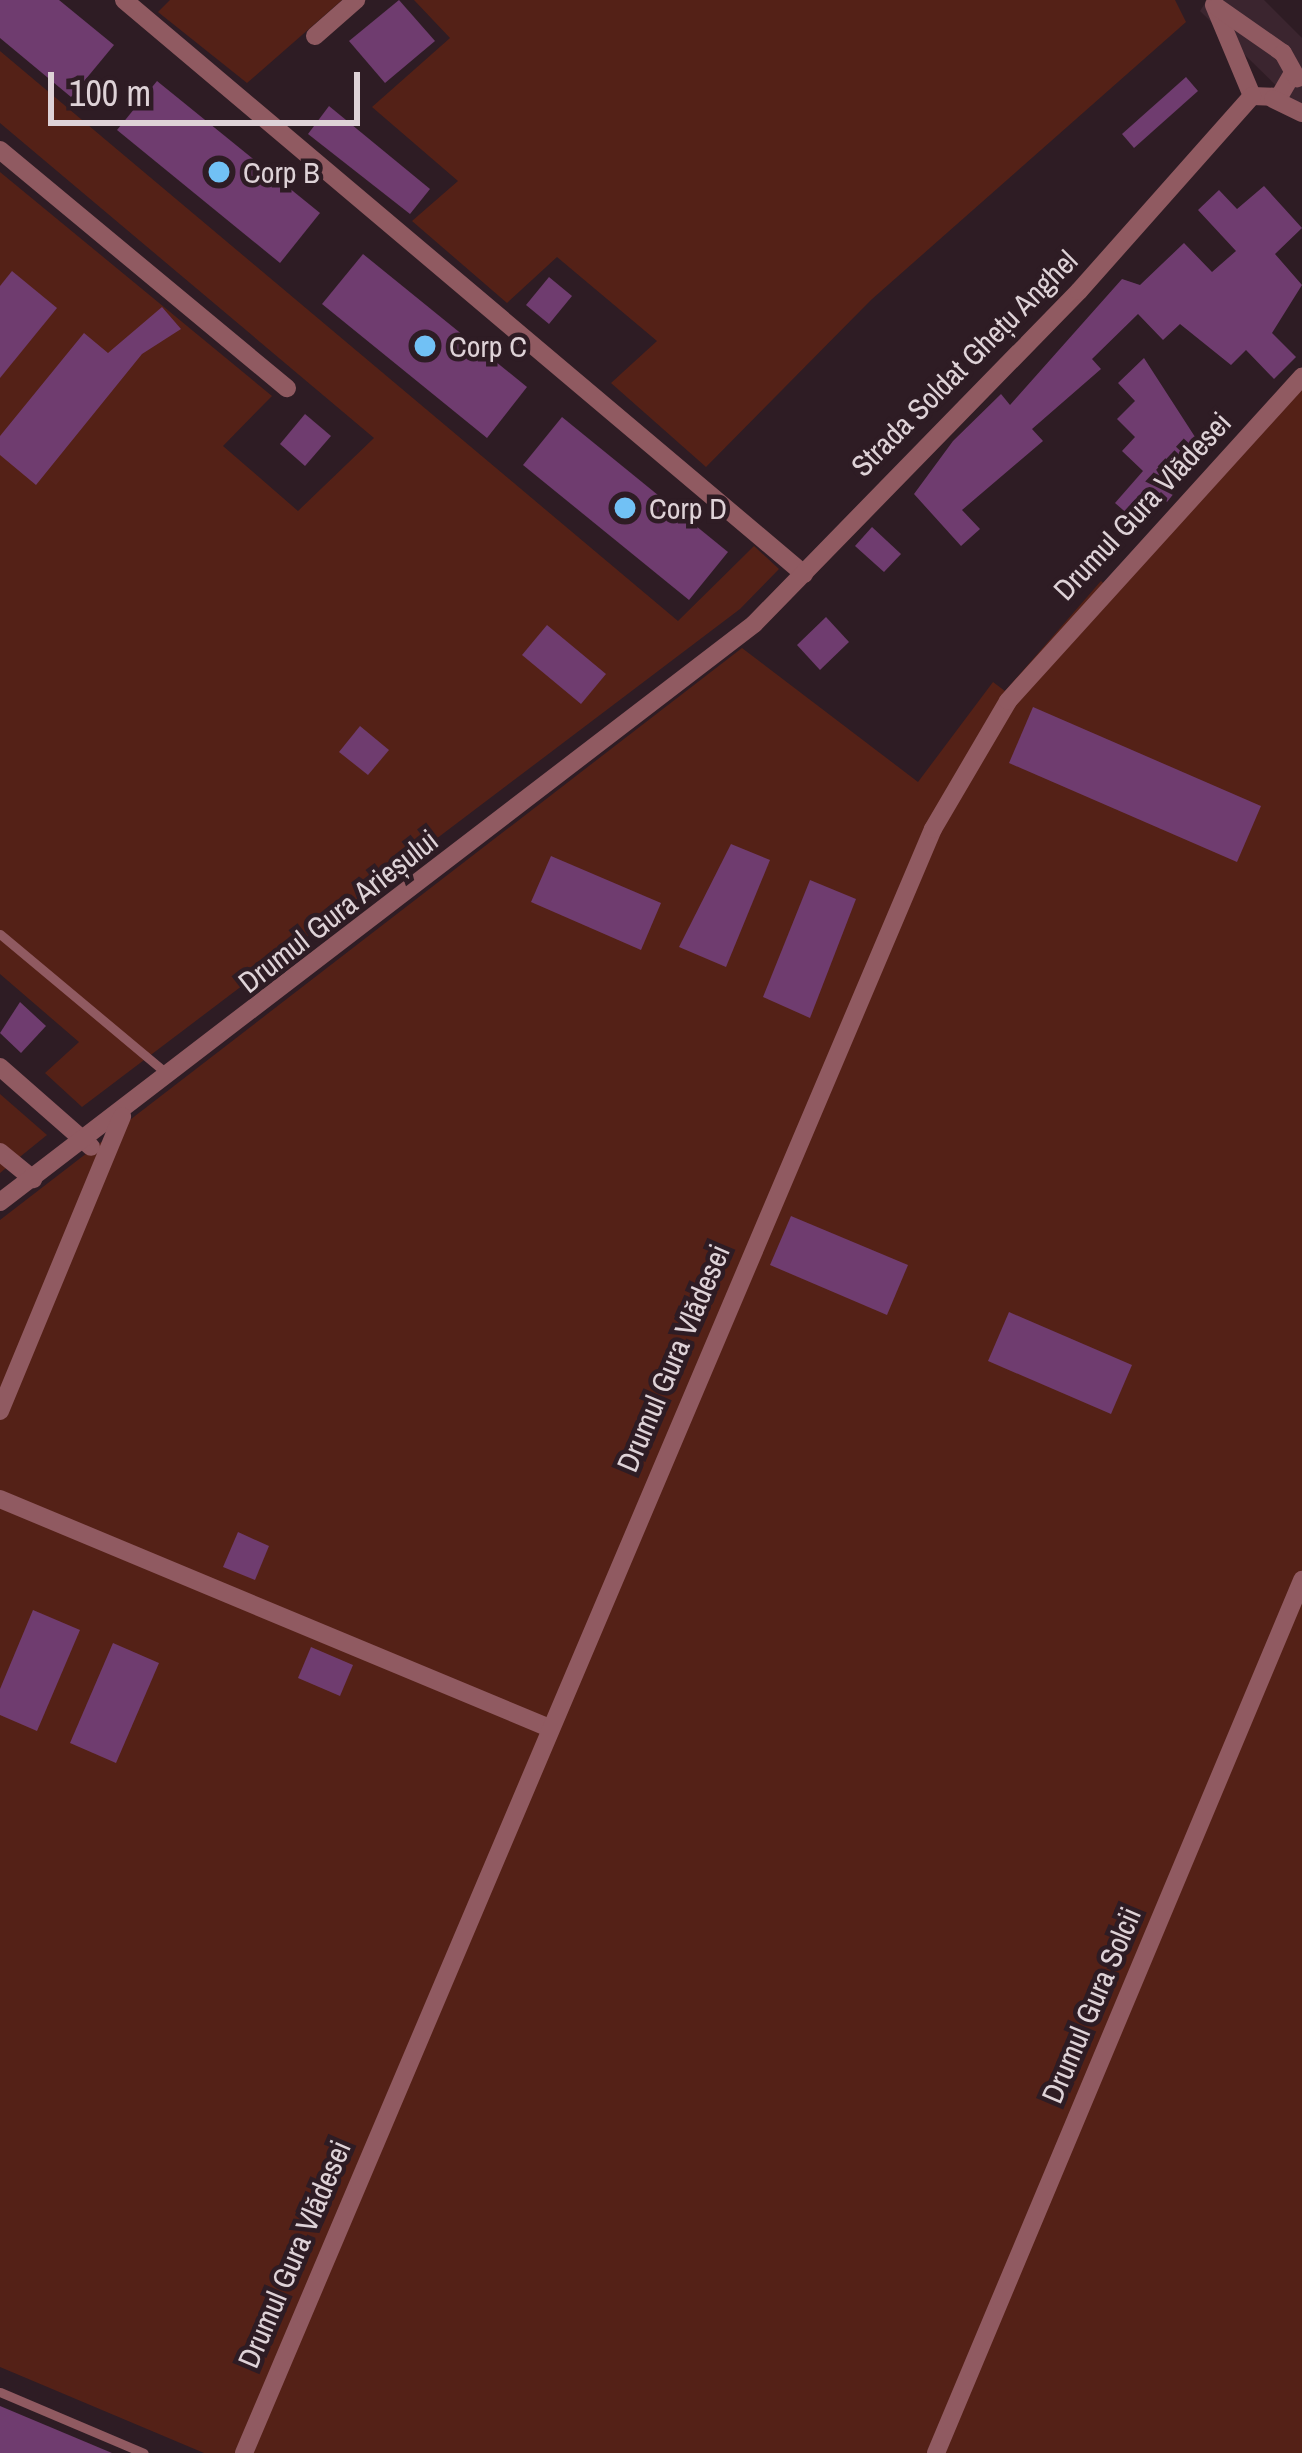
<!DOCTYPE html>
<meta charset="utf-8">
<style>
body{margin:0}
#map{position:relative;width:1302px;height:2453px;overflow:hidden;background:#2e1c24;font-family:"Archivo Narrow",sans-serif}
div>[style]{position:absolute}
.built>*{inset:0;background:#3b252f}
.green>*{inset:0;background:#542117}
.building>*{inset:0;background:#6f3c6f}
.lane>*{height:9px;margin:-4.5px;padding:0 4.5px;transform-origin:4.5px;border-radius:4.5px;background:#905a61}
.street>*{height:18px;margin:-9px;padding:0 9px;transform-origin:9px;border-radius:9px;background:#905a61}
.dots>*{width:33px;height:33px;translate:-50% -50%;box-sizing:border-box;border:6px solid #2e1c24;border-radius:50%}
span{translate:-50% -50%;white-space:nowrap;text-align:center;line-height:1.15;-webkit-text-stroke:9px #2e1c24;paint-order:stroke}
.poi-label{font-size:30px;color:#ded2d7}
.left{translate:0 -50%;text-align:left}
.street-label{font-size:30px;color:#ded2d7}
.scale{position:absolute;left:48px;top:72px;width:312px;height:54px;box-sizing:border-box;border:6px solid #ded2d7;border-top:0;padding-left:15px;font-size:36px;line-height:42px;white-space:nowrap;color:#ded2d7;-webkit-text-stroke:9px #2e1c24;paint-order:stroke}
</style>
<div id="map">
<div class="built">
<i style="clip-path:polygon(1207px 0,1264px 0,1302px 38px,1302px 111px,1200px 11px)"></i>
</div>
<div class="green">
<i style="clip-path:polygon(170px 0,342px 0,247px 83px,158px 12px)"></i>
<i style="clip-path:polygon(414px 0,1175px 0,1186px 22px,871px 300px,706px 467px,611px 383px,657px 341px,557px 257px,507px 303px,412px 221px,458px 181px,372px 107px,450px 38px)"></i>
<i style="clip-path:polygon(0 51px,678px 621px,754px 546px,779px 569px,740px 609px,82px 1107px,45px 1073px,79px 1042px,0 974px,0 172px,272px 396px,223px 446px,298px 511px,374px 438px,0 123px)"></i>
<i style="clip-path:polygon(1302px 389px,1302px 2453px,204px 2453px,0 2367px,0 1220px,742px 648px,918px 782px,993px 682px,1005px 691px,1101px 581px,1114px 593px)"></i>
<i style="clip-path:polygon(0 1094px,47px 1135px,0 1173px)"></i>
</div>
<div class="building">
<i style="clip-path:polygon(0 0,59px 0,114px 45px,71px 97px,0 38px)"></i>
<i style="clip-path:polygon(399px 0,435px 41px,385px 83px,349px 41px)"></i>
<i style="clip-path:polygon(1186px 77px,1198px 91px,1134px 148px,1122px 134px)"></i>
<i style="clip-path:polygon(157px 81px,320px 213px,280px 263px,117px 130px)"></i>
<i style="clip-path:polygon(329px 106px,430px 189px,410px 214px,308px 134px)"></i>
<i style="clip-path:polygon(1264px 186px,1302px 228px,1275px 254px,1302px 285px,1272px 333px,1296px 357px,1274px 379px,1246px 350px,1231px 365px,1180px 324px,1163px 340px,1138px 314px,1092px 359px,1101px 369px,1032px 429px,1043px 441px,962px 510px,980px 529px,961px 546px,914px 494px,953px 441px,1001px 394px,1010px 405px,1122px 279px,1140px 285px,1184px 243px,1212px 272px,1236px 251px,1198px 210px,1219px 190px,1237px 209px)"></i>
<i style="clip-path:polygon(363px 254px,527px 387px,487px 438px,322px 304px)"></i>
<i style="clip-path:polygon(12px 271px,57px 308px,0 378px,0 286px)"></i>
<i style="clip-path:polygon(549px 277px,572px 296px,549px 324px,526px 305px)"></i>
<i style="clip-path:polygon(162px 307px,181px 329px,142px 354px,36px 485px,0 455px,0 436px,84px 333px,108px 353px)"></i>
<i style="clip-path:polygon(1144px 358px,1197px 440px,1162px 473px,1179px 487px,1167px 502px,1153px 490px,1130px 516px,1115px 503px,1143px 471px,1122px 451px,1135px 437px,1117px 419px,1135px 401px,1118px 383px)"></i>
<i style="clip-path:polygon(305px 414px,331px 436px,305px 466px,280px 444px)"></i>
<i style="clip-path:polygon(562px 417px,728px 552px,689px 600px,523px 465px)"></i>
<i style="clip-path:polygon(872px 527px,901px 554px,884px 572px,855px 546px)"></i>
<i style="clip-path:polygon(826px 617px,849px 642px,820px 670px,797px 645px)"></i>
<i style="clip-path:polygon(547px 625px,606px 674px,581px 704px,522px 655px)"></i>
<i style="clip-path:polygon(1033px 707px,1261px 806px,1237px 862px,1009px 763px)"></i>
<i style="clip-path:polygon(360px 726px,389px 750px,368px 775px,339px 752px)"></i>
<i style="clip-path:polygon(731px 844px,770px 860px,726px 967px,679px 947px)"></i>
<i style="clip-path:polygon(551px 856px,661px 903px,641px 950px,531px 902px)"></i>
<i style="clip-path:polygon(810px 880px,856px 899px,810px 1018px,763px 997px)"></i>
<i style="clip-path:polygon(20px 1002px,46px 1026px,21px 1053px,0 1033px)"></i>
<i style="clip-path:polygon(791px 1216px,908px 1265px,887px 1315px,770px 1265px)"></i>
<i style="clip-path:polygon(1009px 1312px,1132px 1365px,1111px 1414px,988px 1361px)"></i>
<i style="clip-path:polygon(238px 1532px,269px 1546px,255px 1580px,223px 1567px)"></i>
<i style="clip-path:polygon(33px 1610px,80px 1630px,37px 1731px,0 1715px,0 1689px)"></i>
<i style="clip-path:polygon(113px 1643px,159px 1663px,116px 1763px,70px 1743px)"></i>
<i style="clip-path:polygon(311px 1647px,353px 1665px,340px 1696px,298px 1678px)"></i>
<i style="clip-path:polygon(0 2406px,112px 2453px,0 2453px)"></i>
</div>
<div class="lane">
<i style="left:0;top:934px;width:217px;rotate:39.9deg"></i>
<i style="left:0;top:2392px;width:156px;rotate:23deg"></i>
</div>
<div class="street">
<i style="left:124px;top:0;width:890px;rotate:40.17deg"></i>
<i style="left:1214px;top:5px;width:99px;rotate:67.3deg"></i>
<i style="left:1252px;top:96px;width:27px;rotate:2deg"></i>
<i style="left:1279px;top:97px;width:28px;rotate:-60deg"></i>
<i style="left:1217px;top:7px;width:80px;rotate:34.9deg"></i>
<i style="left:1283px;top:53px;width:29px;rotate:61deg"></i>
<i style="left:315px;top:36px;width:55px;rotate:-41.3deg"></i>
<i style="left:1273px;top:99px;width:32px;rotate:26deg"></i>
<i style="left:0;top:150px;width:373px;rotate:39.7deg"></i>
<i style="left:0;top:1067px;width:121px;rotate:41.3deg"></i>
<i style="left:0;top:1152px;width:43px;rotate:39.3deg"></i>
<i style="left:0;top:1202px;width:950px;rotate:-37.47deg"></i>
<i style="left:754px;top:624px;width:465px;rotate:-45.7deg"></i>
<i style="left:1079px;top:291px;width:261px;rotate:-48.4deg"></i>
<i style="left:0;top:1411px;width:319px;rotate:-67.5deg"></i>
<i style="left:0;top:1499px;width:593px;rotate:22.63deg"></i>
<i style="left:244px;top:2453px;width:1764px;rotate:-67.01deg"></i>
<i style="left:933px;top:829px;width:148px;rotate:-59.6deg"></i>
<i style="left:1008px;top:701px;width:438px;rotate:-47.8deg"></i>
<i style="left:936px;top:2453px;width:947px;rotate:-67.25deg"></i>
</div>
<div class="dots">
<i style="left:219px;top:172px;background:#71c1f5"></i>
<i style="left:425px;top:346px;background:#71c1f5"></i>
<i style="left:625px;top:508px;background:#71c1f5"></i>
</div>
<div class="poi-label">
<span class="left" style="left:243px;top:172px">Corp B</span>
<span class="left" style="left:449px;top:346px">Corp C</span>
<span class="left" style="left:649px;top:508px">Corp D</span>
</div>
<div class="street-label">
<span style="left:964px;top:363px;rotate:-45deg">Strada Soldat Ghețu Anghel</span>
<span style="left:1142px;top:506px;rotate:-47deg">Drumul Gura Vlădesei</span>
<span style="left:338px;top:911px;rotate:-38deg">Drumul Gura Arieșului</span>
<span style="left:673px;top:1358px;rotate:-67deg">Drumul Gura Vlădesei</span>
<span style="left:1091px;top:2005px;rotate:-67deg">Drumul Gura Solcii</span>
<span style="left:294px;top:2254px;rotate:-67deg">Drumul Gura Vlădesei</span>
</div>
<div class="scale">100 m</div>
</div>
